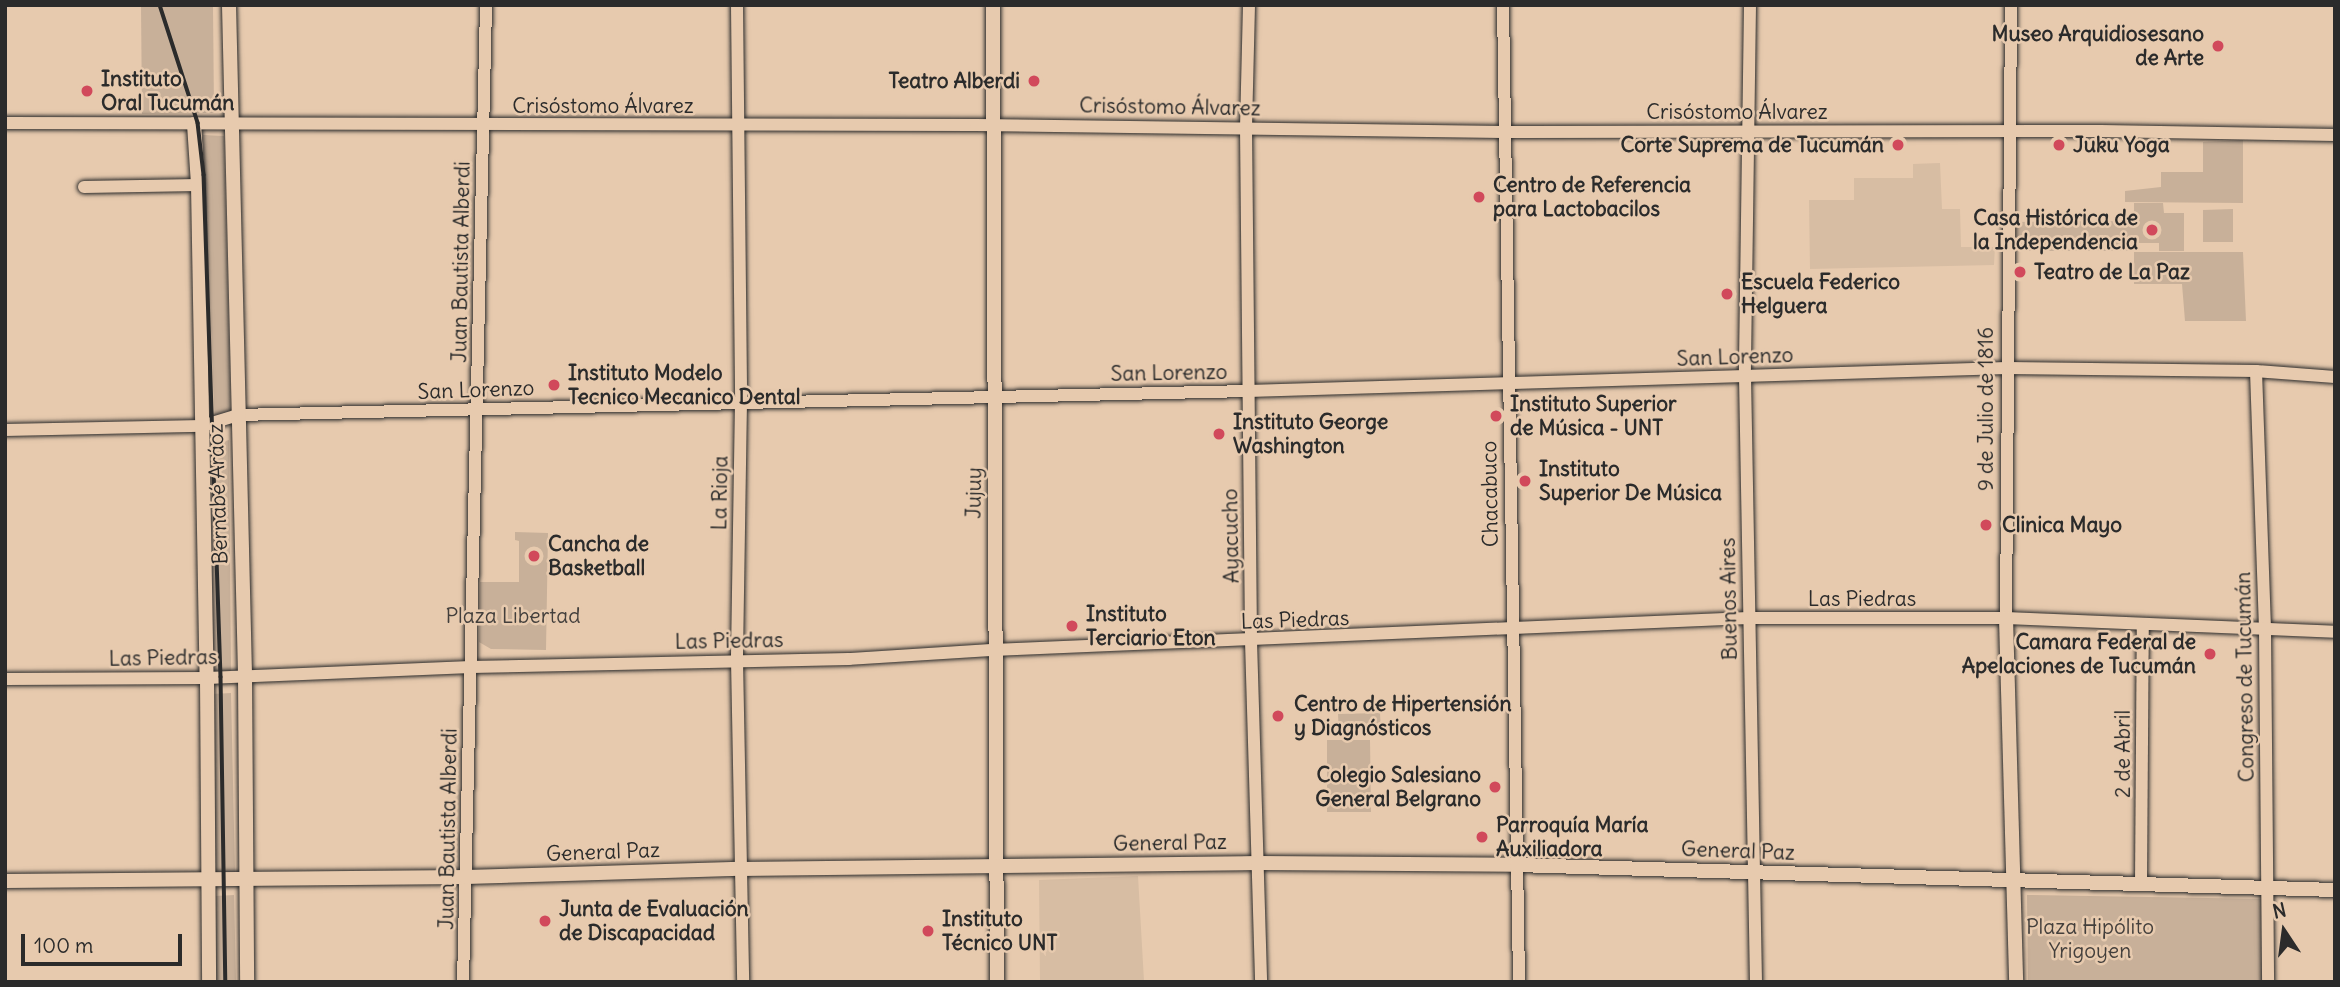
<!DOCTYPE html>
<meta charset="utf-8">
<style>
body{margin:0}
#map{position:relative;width:2340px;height:987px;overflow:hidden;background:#e7caae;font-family:Delius,sans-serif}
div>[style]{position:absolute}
.built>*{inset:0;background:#d7bda3}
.green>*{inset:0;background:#c8b099}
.roads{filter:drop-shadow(0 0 2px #2b2b2b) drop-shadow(0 0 2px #2b2b2b)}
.minor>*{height:12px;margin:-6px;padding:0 6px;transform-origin:6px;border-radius:6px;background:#e7caae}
.tertiary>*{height:14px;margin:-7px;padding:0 7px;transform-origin:7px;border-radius:7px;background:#e7caae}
.rail>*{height:3.5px;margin:-1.75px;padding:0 1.75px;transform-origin:1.75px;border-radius:1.75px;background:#2b2b2b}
.dots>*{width:19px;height:19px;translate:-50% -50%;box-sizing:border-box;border:4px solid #e7caae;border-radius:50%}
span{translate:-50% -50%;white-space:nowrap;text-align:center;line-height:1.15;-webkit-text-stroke:5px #e7caae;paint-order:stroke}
.poi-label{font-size:21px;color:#2b2b2b;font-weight:700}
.right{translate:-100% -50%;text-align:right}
.left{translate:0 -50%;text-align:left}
.street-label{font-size:21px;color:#2b2b2b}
.park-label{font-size:21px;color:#433f3c}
.frame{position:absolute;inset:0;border:7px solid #2b2b2b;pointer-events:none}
.north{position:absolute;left:2249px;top:896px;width:70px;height:70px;-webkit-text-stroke:5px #e7caae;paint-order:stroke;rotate:347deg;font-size:19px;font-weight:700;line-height:28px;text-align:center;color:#2b2b2b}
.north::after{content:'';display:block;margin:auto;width:24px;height:32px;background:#2b2b2b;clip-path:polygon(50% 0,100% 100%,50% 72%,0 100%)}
.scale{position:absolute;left:21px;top:934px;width:161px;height:32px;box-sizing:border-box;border:4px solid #2b2b2b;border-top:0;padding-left:9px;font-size:21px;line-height:24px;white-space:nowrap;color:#2b2b2b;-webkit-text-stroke:5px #e7caae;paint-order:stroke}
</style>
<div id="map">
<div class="built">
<i style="clip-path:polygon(1940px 163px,1942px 209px,1960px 209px,1961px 247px,1995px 247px,1994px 265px,1810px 269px,1809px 200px,1854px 200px,1854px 178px,1913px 178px,1913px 164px)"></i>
<i style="clip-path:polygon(1138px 876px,1144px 981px,1251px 982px,1040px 982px,1039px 880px)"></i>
</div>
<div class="green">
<i style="clip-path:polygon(141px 5px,213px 5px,214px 113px,142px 114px)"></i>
<i style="clip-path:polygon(203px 135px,224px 136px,231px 423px,215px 429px)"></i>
<i style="clip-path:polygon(2243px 140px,2243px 203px,2125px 202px,2125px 191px,2161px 187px,2161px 172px,2203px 172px,2203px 142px)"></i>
<i style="clip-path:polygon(2134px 203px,2163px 203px,2164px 213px,2184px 213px,2184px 251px,2159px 251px,2159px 243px,2135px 243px,2135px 251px,2016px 251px,2016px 222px,2134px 221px)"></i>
<i style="clip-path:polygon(2233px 209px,2233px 242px,2203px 242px,2203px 210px)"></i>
<i style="clip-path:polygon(2134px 252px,2243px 252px,2246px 321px,2185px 321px,2182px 284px,2134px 284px)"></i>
<i style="clip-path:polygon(229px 440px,231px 675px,213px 673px,209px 446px)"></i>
<i style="clip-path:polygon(515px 532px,548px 533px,546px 650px,491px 649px,479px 642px,480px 582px,519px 582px,519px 541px,515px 540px)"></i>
<i style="clip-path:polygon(231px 693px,235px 874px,215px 875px,212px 694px)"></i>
<i style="clip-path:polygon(1380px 713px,1381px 733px,1339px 735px,1338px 714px)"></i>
<i style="clip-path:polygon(1327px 740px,1370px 740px,1371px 812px,1327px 812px)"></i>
<i style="clip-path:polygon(234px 895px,236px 982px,216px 982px,215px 896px)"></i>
<i style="clip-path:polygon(2027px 895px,2266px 899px,2264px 982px,2028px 982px)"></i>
</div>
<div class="roads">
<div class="minor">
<i style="left:737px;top:5px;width:396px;rotate:89.4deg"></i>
<i style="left:741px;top:401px;width:259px;rotate:90.9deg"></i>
<i style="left:737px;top:660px;width:322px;rotate:88.9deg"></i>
<i style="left:1249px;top:5px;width:122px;rotate:91.4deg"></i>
<i style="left:1246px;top:127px;width:514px;rotate:89.44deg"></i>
<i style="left:1251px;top:641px;width:341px;rotate:88.3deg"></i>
<i style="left:1503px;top:5px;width:977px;rotate:89.06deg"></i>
<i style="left:1750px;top:5px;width:371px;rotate:90.8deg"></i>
<i style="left:1745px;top:376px;width:606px;rotate:88.96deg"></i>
<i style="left:5px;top:123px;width:971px;rotate:0.12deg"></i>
<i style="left:976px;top:125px;width:527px;rotate:0.76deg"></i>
<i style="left:1503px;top:132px;width:598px;rotate:-0.1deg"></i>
<i style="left:2101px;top:131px;width:234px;rotate:1deg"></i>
<i style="left:84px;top:187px;width:114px;rotate:-1deg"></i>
<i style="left:2256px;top:371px;width:258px;rotate:88deg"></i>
<i style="left:2265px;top:629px;width:353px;rotate:89.5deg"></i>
<i style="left:5px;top:430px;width:197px;rotate:-1.2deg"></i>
<i style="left:202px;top:426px;width:37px;rotate:-17deg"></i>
<i style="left:237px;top:415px;width:1011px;rotate:-1.36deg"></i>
<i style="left:1248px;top:391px;width:759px;rotate:-1.74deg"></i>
<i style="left:2007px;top:368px;width:249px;rotate:0.7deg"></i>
<i style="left:2256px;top:371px;width:79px;rotate:4.3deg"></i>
<i style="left:2006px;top:618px;width:613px;rotate:-89.53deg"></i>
<i style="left:5px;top:679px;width:202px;rotate:-0.3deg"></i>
<i style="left:207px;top:678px;width:264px;rotate:-2.4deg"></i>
<i style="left:471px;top:667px;width:378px;rotate:-1.2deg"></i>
<i style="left:849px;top:659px;width:144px;rotate:-3.6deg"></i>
<i style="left:993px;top:650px;width:756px;rotate:-2.43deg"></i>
<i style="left:1748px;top:618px;width:258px"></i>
<i style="left:2006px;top:618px;width:329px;rotate:2.4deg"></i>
<i style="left:2141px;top:884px;width:259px;rotate:-89.6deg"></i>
<i style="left:463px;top:982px;width:977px;rotate:-88.65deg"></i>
</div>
<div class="tertiary">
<i style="left:229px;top:5px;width:670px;rotate:88.63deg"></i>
<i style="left:245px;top:675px;width:307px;rotate:89.6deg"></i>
<i style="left:993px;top:5px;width:977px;rotate:89.77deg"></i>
<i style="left:194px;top:124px;width:61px;rotate:86.2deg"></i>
<i style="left:198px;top:185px;width:493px;rotate:89deg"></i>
<i style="left:207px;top:678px;width:304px;rotate:89.6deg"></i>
<i style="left:2006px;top:618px;width:364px;rotate:88.4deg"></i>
<i style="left:5px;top:881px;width:461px;rotate:-0.5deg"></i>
<i style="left:466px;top:877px;width:274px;rotate:-1.7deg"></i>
<i style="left:740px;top:869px;width:518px;rotate:-0.66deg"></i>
<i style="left:1258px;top:863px;width:259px;rotate:0.4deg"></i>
<i style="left:1517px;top:865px;width:818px;rotate:1.75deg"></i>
</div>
</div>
<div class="rail">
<i style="left:160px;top:5px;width:124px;rotate:72.1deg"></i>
<i style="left:198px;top:123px;width:52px;rotate:83.4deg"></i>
<i style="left:204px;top:175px;width:502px;rotate:88.06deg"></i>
<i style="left:221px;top:677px;width:305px;rotate:89.1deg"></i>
</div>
<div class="dots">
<i style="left:2218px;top:46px;background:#d1495b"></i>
<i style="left:1034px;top:81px;background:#d1495b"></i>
<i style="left:87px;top:91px;background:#d1495b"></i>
<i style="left:1898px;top:145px;background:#d1495b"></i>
<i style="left:2059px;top:145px;background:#d1495b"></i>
<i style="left:1479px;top:197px;background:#d1495b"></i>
<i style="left:2152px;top:230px;background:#d1495b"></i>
<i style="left:2020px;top:272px;background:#d1495b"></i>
<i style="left:1727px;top:294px;background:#d1495b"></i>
<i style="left:554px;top:385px;background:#d1495b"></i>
<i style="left:1496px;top:416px;background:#d1495b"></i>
<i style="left:1219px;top:434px;background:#d1495b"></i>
<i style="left:1525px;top:481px;background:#d1495b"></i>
<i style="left:1986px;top:525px;background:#d1495b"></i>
<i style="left:534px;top:556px;background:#d1495b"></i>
<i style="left:1072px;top:626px;background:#d1495b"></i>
<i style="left:2210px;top:654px;background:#d1495b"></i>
<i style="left:1278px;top:716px;background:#d1495b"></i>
<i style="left:1495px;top:787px;background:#d1495b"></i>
<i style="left:1482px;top:837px;background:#d1495b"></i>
<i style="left:545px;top:921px;background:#d1495b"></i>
<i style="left:928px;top:931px;background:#d1495b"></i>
</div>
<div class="poi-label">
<span class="right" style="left:2204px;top:46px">Museo Arquidiosesano<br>de Arte</span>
<span class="left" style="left:101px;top:91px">Instituto<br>Oral Tucumán</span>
<span class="right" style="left:1020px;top:81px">Teatro Alberdi</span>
<span class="right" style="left:1884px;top:145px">Corte Suprema de Tucumán</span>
<span class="left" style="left:2073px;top:145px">Juku Yoga</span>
<span class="left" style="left:1493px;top:197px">Centro de Referencia<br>para Lactobacilos</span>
<span class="right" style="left:2138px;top:230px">Casa Histórica de<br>la Independencia</span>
<span class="left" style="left:2034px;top:272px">Teatro de La Paz</span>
<span class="left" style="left:1741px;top:294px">Escuela Federico<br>Helguera</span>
<span class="left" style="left:568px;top:385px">Instituto Modelo<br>Tecnico Mecanico Dental</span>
<span class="left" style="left:1510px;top:416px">Instituto Superior<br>de Música - UNT</span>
<span class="left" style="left:1233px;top:434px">Instituto George<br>Washington</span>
<span class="left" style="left:1539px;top:481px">Instituto<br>Superior De Música</span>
<span class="left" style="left:2002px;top:525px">Clinica Mayo</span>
<span class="left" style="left:548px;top:556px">Cancha de<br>Basketball</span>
<span class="left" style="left:1086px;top:626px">Instituto<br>Terciario Eton</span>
<span class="right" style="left:2196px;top:654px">Camara Federal de<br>Apelaciones de Tucumán</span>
<span class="left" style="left:1294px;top:716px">Centro de Hipertensión<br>y Diagnósticos</span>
<span class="right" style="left:1481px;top:787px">Colegio Salesiano<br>General Belgrano</span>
<span class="left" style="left:1496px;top:837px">Parroquía María<br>Auxiliadora</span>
<span class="left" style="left:559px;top:921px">Junta de Evaluación<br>de Discapacidad</span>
<span class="left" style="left:942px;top:931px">Instituto<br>Técnico UNT</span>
</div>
<div class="street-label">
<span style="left:603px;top:106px">Crisóstomo Álvarez</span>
<span style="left:1170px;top:107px;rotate:1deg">Crisóstomo Álvarez</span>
<span style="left:1737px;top:112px">Crisóstomo Álvarez</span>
<span style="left:461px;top:262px;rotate:-89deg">Juan Bautista Alberdi</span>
<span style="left:1735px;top:357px;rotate:-2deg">San Lorenzo</span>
<span style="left:1169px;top:373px;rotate:-1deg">San Lorenzo</span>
<span style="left:476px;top:390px;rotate:-2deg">San Lorenzo</span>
<span style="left:1986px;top:409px;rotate:-90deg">9 de Julio de 1816</span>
<span style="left:720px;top:493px;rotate:-89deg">La Rioja</span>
<span style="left:974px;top:493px;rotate:-89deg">Jujuy</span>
<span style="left:218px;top:494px;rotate:-92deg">Bernabé Aráoz</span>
<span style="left:1490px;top:494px;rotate:-91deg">Chacabuco</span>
<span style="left:1231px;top:536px;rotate:-91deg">Ayacucho</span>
<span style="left:1729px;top:599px;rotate:-91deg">Buenos Aires</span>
<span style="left:1862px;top:599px">Las Piedras</span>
<span style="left:1295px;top:620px;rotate:-2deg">Las Piedras</span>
<span style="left:729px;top:641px;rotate:-1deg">Las Piedras</span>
<span style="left:163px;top:658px;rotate:-1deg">Las Piedras</span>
<span style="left:2245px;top:677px;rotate:-91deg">Congreso de Tucumán</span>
<span style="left:2123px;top:754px;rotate:-90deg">2 de Abril</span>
<span style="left:448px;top:829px;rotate:-89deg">Juan Bautista Alberdi</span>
<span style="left:1170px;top:843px;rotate:-1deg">General Paz</span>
<span style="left:1738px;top:851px;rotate:2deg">General Paz</span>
<span style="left:603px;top:852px;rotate:-2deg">General Paz</span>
</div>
<div class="park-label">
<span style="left:513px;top:616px">Plaza Libertad</span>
<span style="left:2090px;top:939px">Plaza Hipólito<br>Yrigoyen</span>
</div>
<div class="frame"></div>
<div class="north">N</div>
<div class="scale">100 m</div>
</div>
